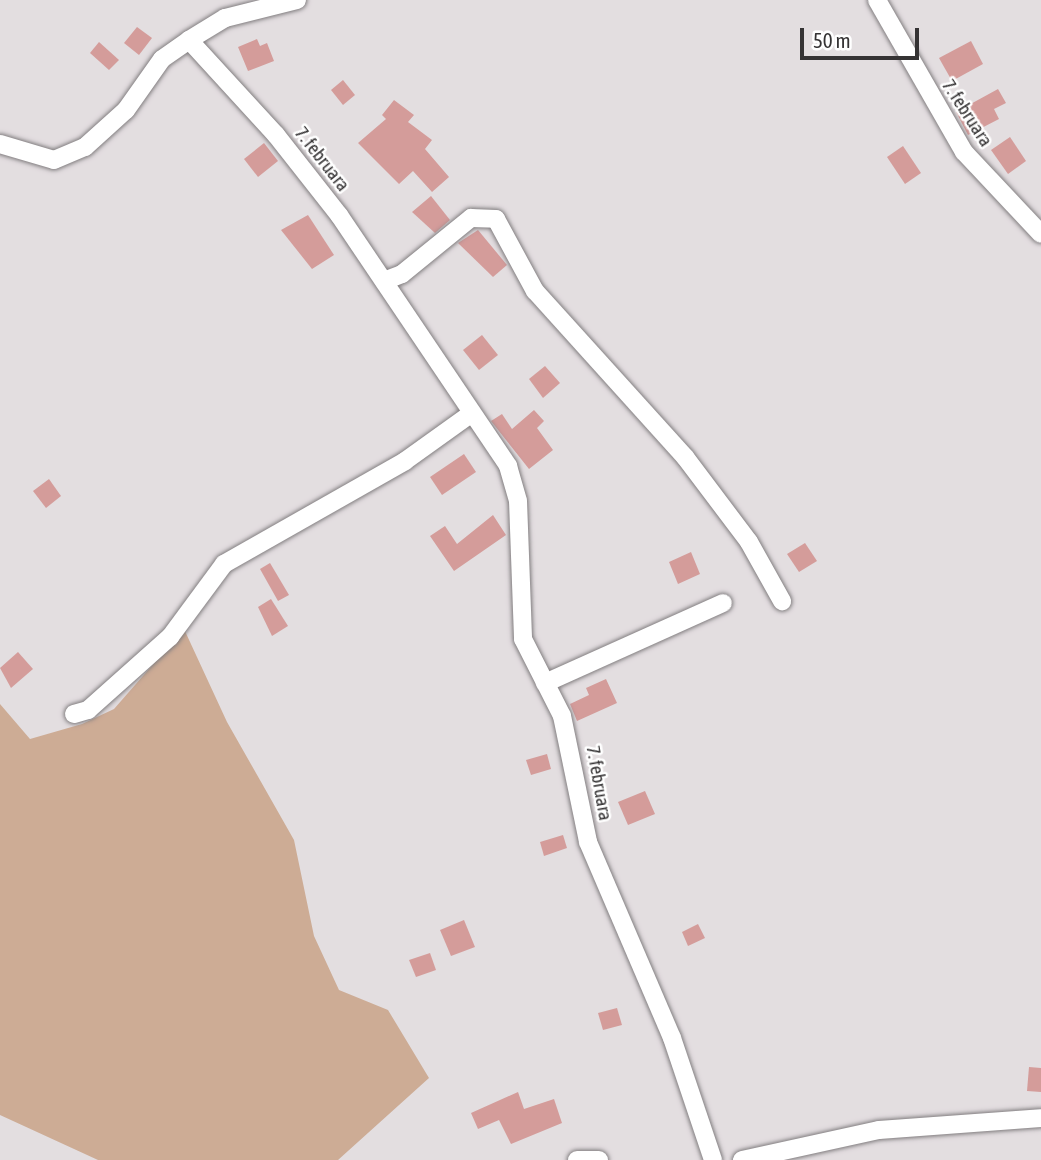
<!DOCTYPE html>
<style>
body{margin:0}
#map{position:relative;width:1041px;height:1160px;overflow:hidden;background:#e3dee0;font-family:"Asap Condensed",sans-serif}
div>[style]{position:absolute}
.green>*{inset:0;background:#cdac95}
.building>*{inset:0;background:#d49c9a}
.roads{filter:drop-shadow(0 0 2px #827e80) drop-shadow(0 0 2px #827e80)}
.street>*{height:18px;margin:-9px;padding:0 9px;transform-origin:9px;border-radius:9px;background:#fff}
span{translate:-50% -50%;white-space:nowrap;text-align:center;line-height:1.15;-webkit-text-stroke:5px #fff;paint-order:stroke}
.street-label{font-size:19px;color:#353334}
.scale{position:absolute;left:800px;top:28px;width:119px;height:32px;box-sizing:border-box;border:4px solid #353334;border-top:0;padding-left:9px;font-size:21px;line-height:24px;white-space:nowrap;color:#353334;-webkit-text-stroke:5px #fff;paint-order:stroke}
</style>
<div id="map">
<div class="green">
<i style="clip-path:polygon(184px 629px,227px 722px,294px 840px,314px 936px,339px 990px,388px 1010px,429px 1078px,338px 1160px,98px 1160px,0 1115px,0 704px,30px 739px,82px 724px,114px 709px)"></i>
</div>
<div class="building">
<i style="clip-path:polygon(137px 27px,152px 38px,139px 55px,124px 43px)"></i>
<i style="clip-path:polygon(257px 39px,260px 46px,267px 43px,274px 61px,248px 71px,238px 47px)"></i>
<i style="clip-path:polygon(971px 41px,983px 64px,952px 81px,939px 58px)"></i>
<i style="clip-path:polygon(99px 42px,119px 60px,109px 70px,90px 53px)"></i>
<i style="clip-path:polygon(343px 80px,355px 95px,343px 105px,331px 90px)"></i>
<i style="clip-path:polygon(998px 89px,1006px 103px,994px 109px,999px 119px,968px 135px,956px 112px)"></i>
<i style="clip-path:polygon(394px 100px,414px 115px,408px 122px,432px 140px,425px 149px,449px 177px,432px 192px,413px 171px,399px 184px,358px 143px,386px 119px,382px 115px)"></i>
<i style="clip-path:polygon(1010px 137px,1026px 161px,1008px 174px,991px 150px)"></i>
<i style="clip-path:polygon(264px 143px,278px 161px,258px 177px,244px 159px)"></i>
<i style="clip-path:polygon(903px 146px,921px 173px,905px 184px,887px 157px)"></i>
<i style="clip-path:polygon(431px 196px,450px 220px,435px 233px,412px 212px)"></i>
<i style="clip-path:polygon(308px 215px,334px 255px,312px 269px,281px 230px)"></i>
<i style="clip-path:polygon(478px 230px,507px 265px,493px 277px,458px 243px)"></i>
<i style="clip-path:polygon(482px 335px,498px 355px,479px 370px,463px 350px)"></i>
<i style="clip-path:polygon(545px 366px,560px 383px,543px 398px,529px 379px)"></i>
<i style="clip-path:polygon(534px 410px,544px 421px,537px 428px,553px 450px,529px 469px,491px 421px,502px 414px,512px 429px)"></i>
<i style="clip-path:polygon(464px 454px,476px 472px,442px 495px,430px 477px)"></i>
<i style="clip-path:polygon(49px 479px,61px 496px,46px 508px,33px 491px)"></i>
<i style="clip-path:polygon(493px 515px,506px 535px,454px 571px,430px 536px,445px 526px,457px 544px)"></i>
<i style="clip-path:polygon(805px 543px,817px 561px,799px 572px,787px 554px)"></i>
<i style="clip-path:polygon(691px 552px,700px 574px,678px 584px,669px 562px)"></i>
<i style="clip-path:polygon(270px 563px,289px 595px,278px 601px,260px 569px)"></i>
<i style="clip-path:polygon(271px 599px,288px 626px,272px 636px,258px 607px)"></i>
<i style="clip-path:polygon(18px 652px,33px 669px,11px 688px,0 668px)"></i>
<i style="clip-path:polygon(606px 679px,617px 703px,577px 721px,570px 704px,589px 695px,586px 688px)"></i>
<i style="clip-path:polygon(547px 754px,551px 769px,531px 775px,526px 760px)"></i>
<i style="clip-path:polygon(645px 791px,655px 814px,628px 825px,618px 802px)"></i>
<i style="clip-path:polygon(563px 835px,567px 848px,544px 856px,540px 842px)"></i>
<i style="clip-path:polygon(464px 920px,475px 947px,451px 956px,440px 930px)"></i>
<i style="clip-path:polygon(698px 924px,705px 938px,688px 946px,682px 932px)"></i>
<i style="clip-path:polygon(430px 953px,436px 970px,416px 977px,409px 960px)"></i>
<i style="clip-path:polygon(617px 1008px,622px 1025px,603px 1030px,598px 1013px)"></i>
<i style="clip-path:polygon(1029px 1067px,1041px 1068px,1041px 1092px,1027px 1091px)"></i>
<i style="clip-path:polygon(518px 1092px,524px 1109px,554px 1099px,562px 1123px,511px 1144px,499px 1120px,478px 1129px,471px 1113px)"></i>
</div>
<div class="roads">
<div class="street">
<i style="left:297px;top:0;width:74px;rotate:166deg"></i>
<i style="left:225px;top:18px;width:42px;rotate:148.6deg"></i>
<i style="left:189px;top:40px;width:129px;rotate:47.5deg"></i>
<i style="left:276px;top:135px;width:102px;rotate:51.8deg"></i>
<i style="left:339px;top:215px;width:303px;rotate:56deg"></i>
<i style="left:508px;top:466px;width:36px;rotate:74deg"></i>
<i style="left:518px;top:501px;width:138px;rotate:87.9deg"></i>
<i style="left:523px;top:639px;width:86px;rotate:63.1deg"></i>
<i style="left:562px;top:716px;width:129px;rotate:78.3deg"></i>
<i style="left:588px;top:842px;width:213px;rotate:66.8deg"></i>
<i style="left:672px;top:1038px;width:129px;rotate:71.4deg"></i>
<i style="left:877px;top:0;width:175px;rotate:60.2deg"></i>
<i style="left:964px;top:152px;width:112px;rotate:46.8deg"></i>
<i style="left:0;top:144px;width:56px;rotate:16.5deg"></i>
<i style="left:54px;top:160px;width:34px;rotate:-23deg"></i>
<i style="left:85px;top:147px;width:55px;rotate:-42.1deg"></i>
<i style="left:126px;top:110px;width:62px;rotate:-54.8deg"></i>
<i style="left:162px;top:59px;width:33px;rotate:-35deg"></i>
<i style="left:384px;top:281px;width:19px;rotate:-21deg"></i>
<i style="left:402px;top:274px;width:89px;rotate:-39.1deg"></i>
<i style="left:471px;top:218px;width:25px;rotate:2deg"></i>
<i style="left:496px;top:219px;width:82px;rotate:61.6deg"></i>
<i style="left:535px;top:291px;width:224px;rotate:47.9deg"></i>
<i style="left:685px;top:457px;width:106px;rotate:53deg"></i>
<i style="left:749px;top:542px;width:68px;rotate:60.8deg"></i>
<i style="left:545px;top:683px;width:195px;rotate:-24.2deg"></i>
<i style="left:74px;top:714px;width:15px;rotate:-16deg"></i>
<i style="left:88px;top:710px;width:110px;rotate:-41.7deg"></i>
<i style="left:170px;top:637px;width:91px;rotate:-53.5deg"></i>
<i style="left:224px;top:564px;width:208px;rotate:-29.6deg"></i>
<i style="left:405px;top:461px;width:82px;rotate:-35.6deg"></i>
<i style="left:577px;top:1160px;width:22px"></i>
<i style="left:742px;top:1160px;width:140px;rotate:-12.4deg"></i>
<i style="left:879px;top:1130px;width:162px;rotate:-4.2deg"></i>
</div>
</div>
<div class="street-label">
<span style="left:967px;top:113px;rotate:57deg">7. februara</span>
<span style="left:322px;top:159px;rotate:52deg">7. februara</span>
<span style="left:599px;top:783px;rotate:80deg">7. februara</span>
</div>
<div class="scale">50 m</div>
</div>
